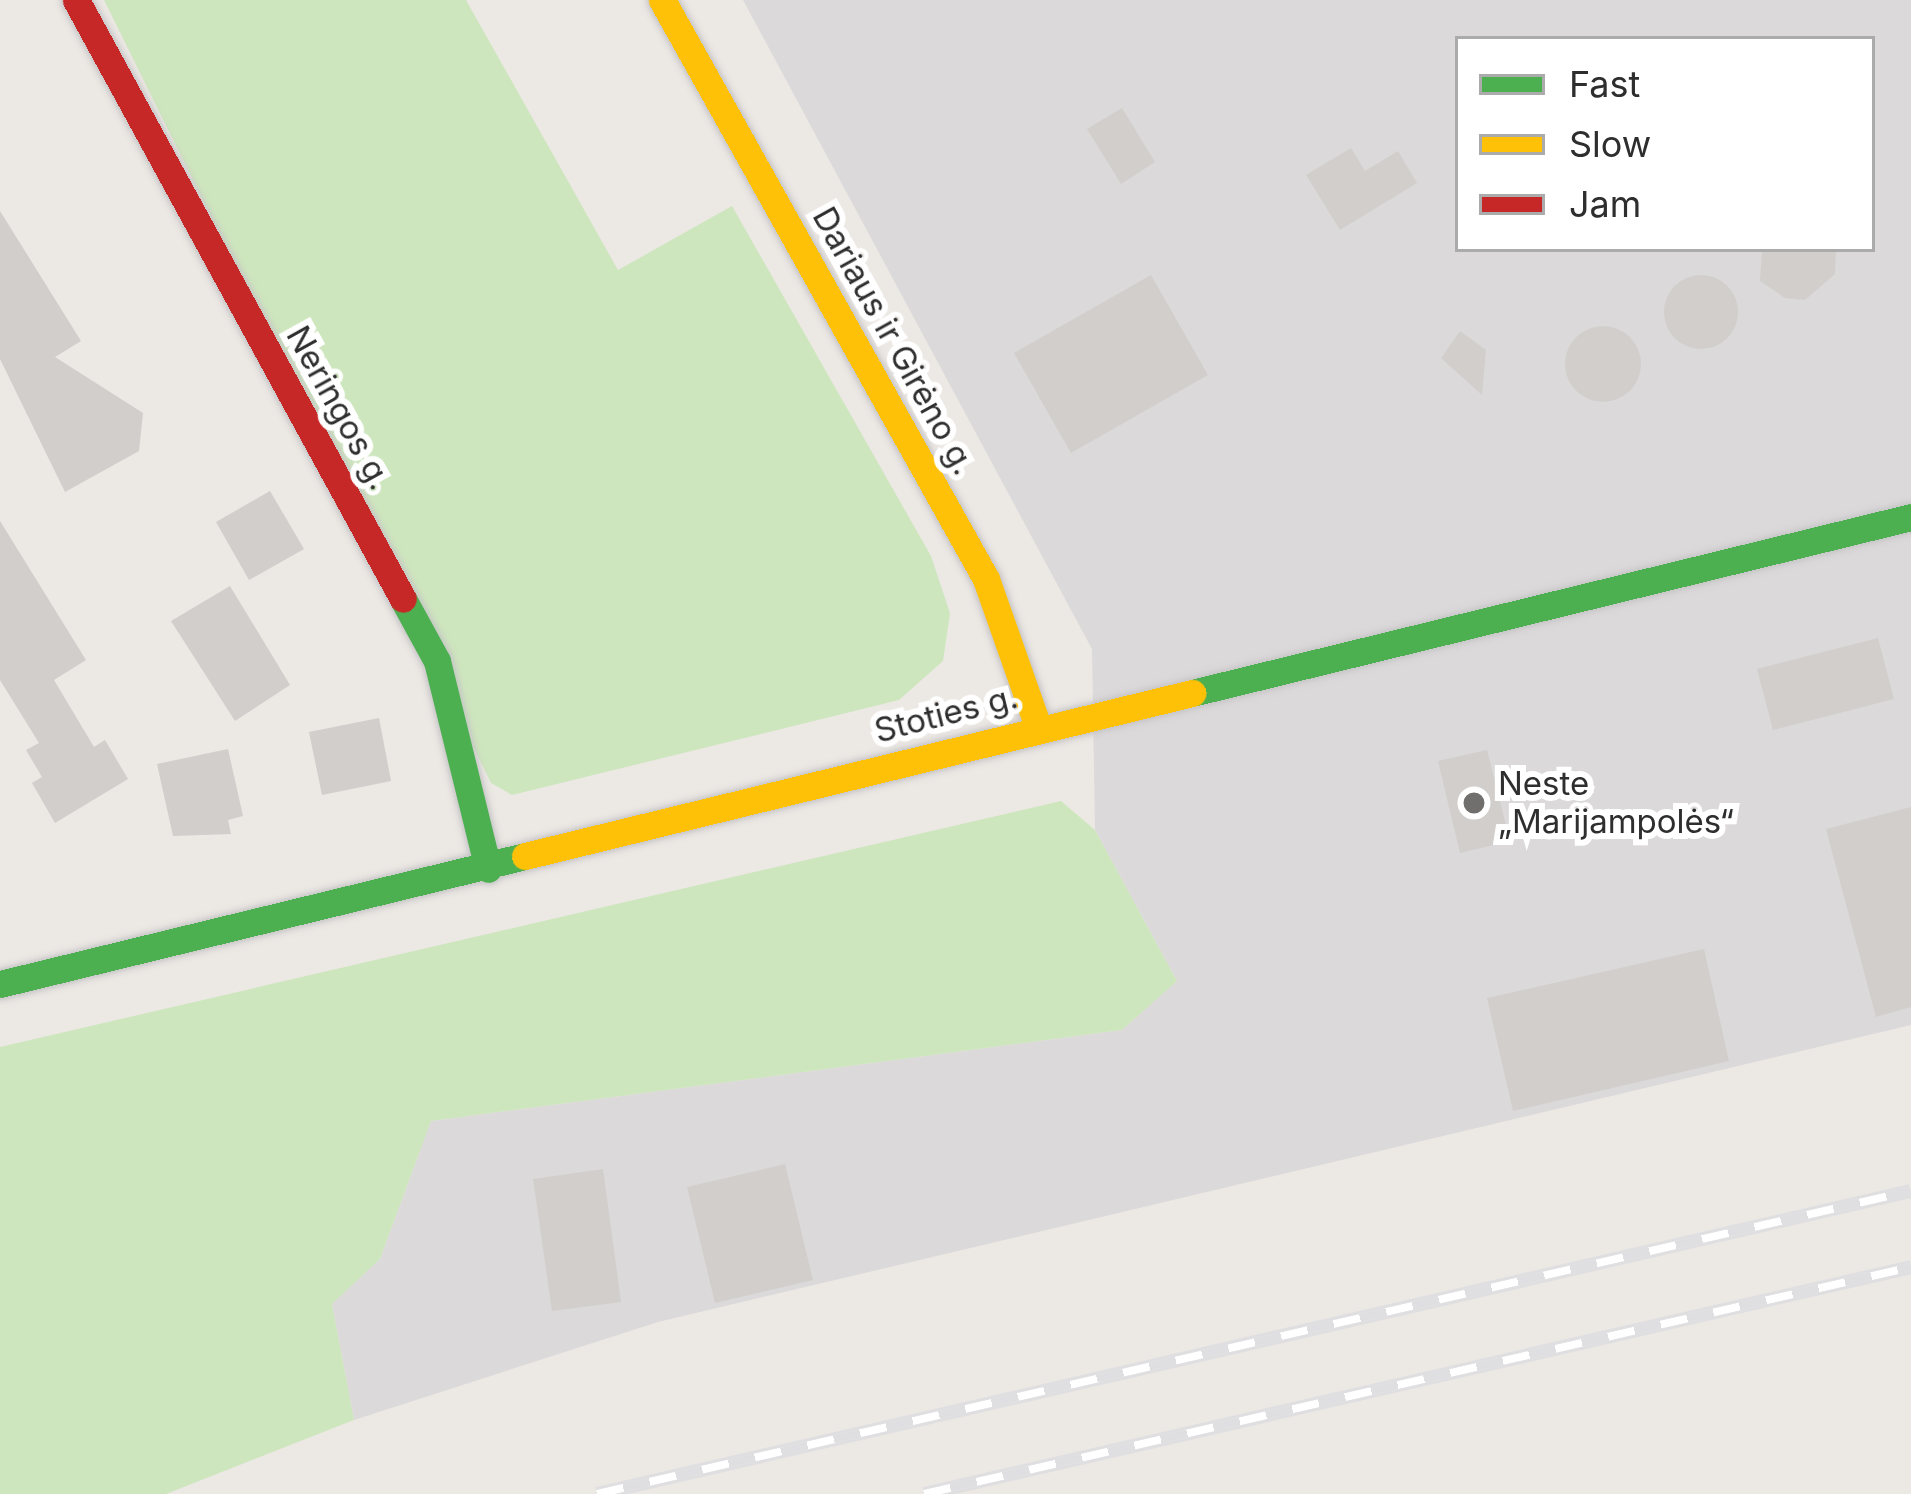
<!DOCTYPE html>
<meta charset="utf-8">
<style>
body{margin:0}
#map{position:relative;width:1911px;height:1494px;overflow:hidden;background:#ece8e4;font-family:Inter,sans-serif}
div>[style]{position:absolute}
.industrial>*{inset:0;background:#dcd9db}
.green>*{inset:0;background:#cee6be}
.building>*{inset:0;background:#d1cecb}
.round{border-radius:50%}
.roads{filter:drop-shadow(0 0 3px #c5c4c5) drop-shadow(0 0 3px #c5c4c5)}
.fast>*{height:27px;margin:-13.5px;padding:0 13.5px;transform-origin:13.5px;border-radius:13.5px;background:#4caf50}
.slow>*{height:27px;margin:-13.5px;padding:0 13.5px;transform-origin:13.5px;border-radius:13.5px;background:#ffc107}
.jam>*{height:27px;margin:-13.5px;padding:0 13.5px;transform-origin:13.5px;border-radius:13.5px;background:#c62828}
.rail>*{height:14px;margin-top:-7px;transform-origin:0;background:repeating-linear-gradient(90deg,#fff 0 27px,#dfdfe1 0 54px);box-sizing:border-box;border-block:3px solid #dfdfe1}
.dots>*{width:33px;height:33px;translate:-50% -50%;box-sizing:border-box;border:6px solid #fff;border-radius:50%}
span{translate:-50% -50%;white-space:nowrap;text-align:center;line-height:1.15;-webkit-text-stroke:12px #fff;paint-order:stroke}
.street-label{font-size:33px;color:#2e2e2e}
.poi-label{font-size:33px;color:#2e2e2e}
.left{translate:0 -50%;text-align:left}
.legend{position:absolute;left:1455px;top:36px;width:420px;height:216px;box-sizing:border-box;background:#fff;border:3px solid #ababab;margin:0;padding:15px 21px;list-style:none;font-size:36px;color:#2e2e2e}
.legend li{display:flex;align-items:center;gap:24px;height:60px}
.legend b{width:60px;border:3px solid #ababab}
</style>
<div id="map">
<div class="industrial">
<i style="clip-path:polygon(evenodd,743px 0,1911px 0,1911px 1025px,658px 1322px,354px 1420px,332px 1304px,380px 1259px,431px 1121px,1122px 1030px,1177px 981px,1095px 830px,1092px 649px,743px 0,1458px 39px,1872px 39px,1872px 249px,1458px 249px,1458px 39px)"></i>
</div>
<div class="green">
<i style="clip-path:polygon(104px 0,466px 0,618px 270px,732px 206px,931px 556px,950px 613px,943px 661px,899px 700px,512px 795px,491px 783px)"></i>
<i style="clip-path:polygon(1061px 801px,1095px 830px,1177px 981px,1122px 1030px,431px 1121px,380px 1259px,332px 1304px,354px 1420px,166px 1494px,0 1494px,0 1047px)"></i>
</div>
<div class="building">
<i style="clip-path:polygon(1122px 108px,1155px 162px,1121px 184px,1087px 129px)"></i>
<i style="clip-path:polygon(1351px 148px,1365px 171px,1398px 151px,1417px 183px,1340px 230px,1306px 175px)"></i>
<i style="clip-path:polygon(0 211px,81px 341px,55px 357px,143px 413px,139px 451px,65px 492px,0 359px)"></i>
<i style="clip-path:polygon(1762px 249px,1836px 249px,1835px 274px,1805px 300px,1785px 298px,1760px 281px)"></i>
<i class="round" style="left:1664px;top:275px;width:74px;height:74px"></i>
<i style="clip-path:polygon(1151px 275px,1208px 375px,1071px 453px,1014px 353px)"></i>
<i class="round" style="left:1565px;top:326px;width:76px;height:76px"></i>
<i style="clip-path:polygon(1460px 331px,1486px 350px,1482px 395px,1441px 358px)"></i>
<i style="clip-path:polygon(270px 491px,304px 549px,249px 580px,216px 522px)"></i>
<i style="clip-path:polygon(0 521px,86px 660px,54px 680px,94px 747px,105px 740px,128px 779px,55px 823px,32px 783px,42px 777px,26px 750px,39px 743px,0 680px)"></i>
<i style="clip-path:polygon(230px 586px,290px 685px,235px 721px,171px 621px)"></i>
<i style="clip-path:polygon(1878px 638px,1894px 699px,1773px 730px,1757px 669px)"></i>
<i style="clip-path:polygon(379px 718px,391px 781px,322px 795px,309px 732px)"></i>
<i style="clip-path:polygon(228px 749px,243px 816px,228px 820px,231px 834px,173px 836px,157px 764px)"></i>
<i style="clip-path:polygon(1487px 750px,1510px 841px,1460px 853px,1438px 761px)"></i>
<i style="clip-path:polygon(1911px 807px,1911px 1007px,1876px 1017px,1826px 829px)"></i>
<i style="clip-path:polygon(1704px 949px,1729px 1061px,1513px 1111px,1487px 998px)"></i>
<i style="clip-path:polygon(785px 1164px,813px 1280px,715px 1303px,687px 1187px)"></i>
<i style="clip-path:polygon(603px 1169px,621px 1302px,552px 1311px,533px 1179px)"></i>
</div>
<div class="roads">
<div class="fast">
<i style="left:403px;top:599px;width:71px;rotate:61.3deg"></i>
<i style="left:437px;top:661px;width:214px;rotate:76.2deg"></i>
<i style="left:1192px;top:693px;width:740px;rotate:-13.75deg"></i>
<i style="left:0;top:984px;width:540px;rotate:-13.7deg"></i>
</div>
<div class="slow">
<i style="left:662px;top:0;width:663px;rotate:60.77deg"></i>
<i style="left:986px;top:579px;width:157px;rotate:70.6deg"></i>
<i style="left:525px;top:856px;width:687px;rotate:-13.73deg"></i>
</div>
<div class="jam">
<i style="left:76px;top:0;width:682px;rotate:61.37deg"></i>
</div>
</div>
<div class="rail">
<i style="left:597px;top:1494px;width:1348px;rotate:-12.99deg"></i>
<i style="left:924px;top:1494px;width:1013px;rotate:-12.95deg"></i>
</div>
<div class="dots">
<i style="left:1474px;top:803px;background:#706f6e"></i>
</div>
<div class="street-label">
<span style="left:894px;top:341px;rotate:61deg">Dariaus ir Girėno g.</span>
<span style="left:339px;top:408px;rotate:61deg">Neringos g.</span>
<span style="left:946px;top:714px;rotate:-14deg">Stoties g.</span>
</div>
<div class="poi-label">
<span class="left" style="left:1498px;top:803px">Neste<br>„Marijampolės“</span>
</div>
<ul class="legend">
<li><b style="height:15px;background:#4caf50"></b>Fast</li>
<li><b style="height:15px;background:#ffc107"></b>Slow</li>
<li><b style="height:15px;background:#c62828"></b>Jam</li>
</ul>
</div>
